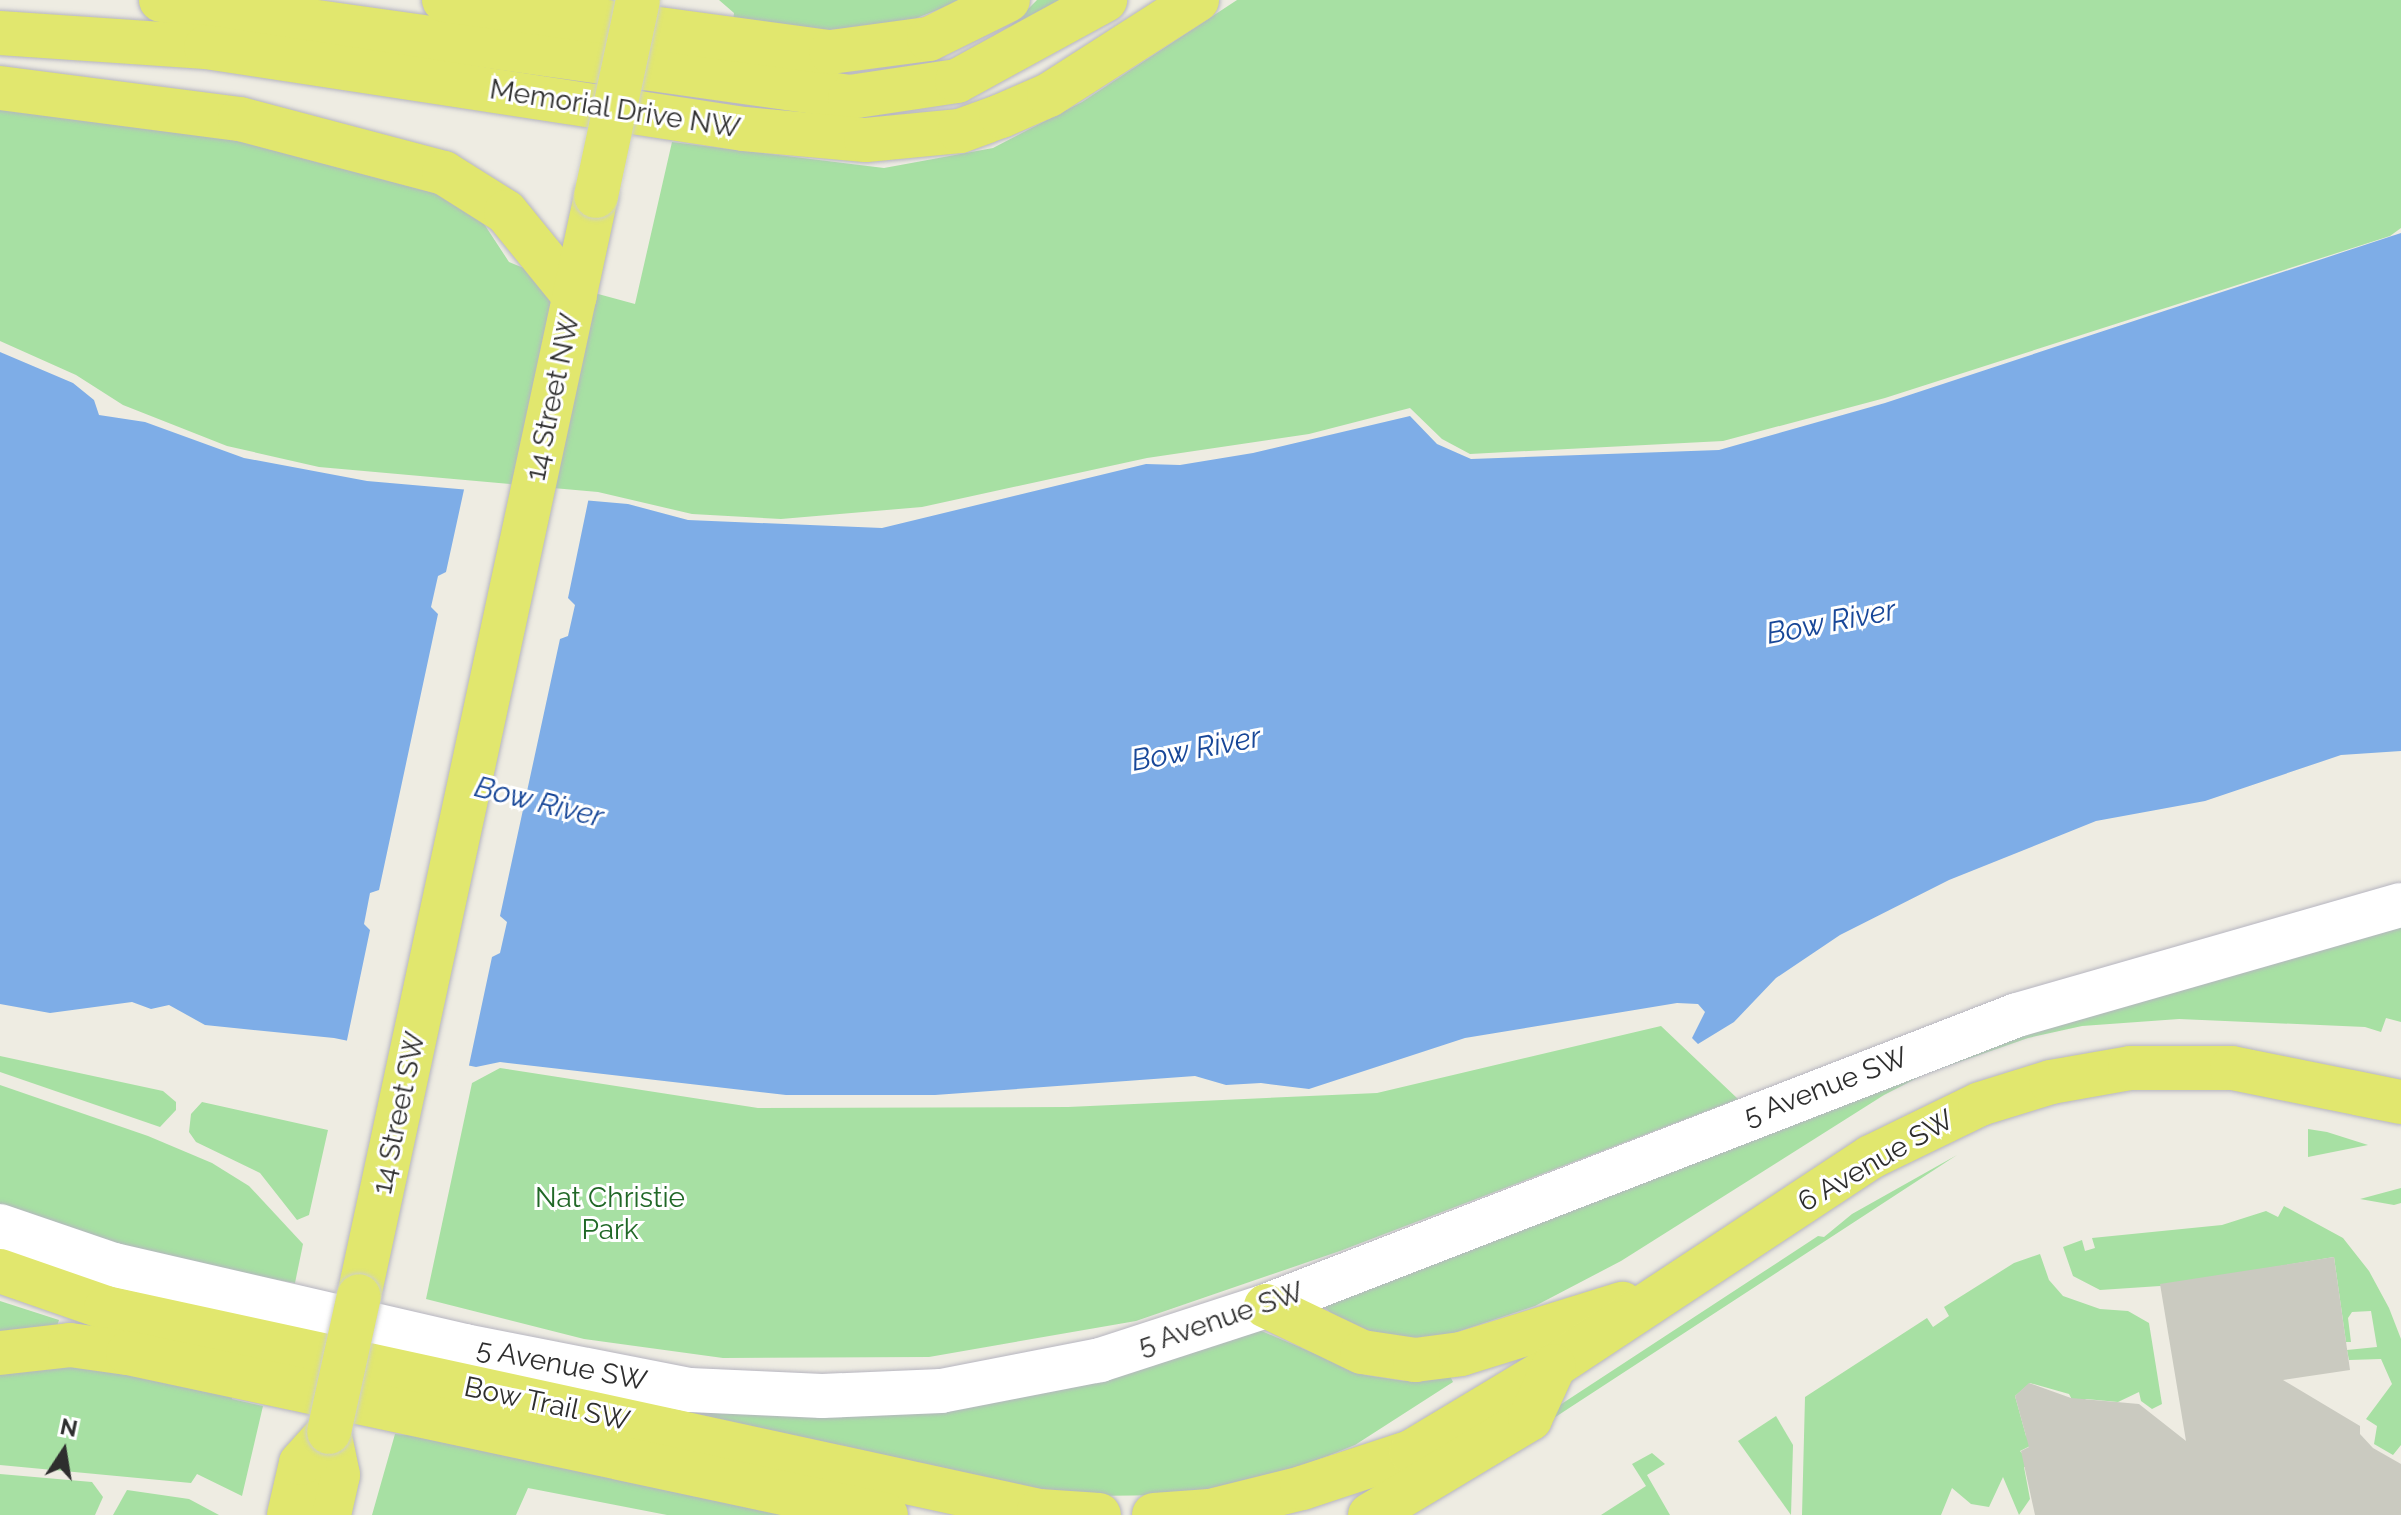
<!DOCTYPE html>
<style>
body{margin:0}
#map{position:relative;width:2401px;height:1515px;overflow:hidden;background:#eeece2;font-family:Raleway,sans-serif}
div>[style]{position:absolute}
.green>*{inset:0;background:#a7e0a3}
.water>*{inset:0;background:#7eade7}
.pier>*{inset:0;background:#eeece2}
.building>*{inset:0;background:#cacac0}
.roads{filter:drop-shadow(0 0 2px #b6b5c0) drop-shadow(0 0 2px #b6b5c0)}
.minor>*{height:44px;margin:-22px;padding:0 22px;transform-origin:22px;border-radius:22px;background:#fff}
.major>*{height:44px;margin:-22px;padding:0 22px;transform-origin:22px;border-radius:22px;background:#e1e76e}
.bridges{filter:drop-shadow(0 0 2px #cdcdcd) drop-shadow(0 0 2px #cdcdcd)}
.major-bridge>*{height:44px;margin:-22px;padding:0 22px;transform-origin:22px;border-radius:22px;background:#e1e76e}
span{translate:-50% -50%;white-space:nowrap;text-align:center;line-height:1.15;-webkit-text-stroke:6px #fff;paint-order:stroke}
.street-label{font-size:28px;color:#2e2e2e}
.park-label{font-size:28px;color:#216827}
.water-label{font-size:30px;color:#184798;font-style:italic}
.north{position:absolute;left:24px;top:1411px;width:80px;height:80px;-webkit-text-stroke:6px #fff;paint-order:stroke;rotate:12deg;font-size:22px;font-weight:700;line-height:32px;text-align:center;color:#2e2e2e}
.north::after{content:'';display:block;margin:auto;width:28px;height:36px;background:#2e2e2e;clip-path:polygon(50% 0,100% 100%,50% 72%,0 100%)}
</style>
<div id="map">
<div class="green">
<i style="clip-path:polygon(719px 0,962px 0,902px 24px,816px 31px,733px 21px,734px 13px)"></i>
<i style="clip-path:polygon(1037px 0,1060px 0,1007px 29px,1024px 13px)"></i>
<i style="clip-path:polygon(1237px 0,2401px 0,2401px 228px,2390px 236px,1885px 398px,1723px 441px,1470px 454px,1442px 439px,1410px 408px,1309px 434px,1147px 458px,922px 507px,781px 519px,692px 514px,598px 492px,319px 467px,227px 446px,123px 405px,76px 375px,0 341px,0 104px,248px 141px,355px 164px,473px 207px,509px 262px,565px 285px,635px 304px,672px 142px,884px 168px,993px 148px,1082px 102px)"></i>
<i style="clip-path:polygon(2401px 918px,2401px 1022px,2386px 1018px,2381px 1032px,2365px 1027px,2179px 1019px,2082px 1026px,2028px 1038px,1925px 1074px,1884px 1095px,1621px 1261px,1535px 1306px,1439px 1338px,1390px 1340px,1334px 1316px,1320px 1303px,1874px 1081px)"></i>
<i style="clip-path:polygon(1661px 1026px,1738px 1099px,1340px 1251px,1136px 1321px,929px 1357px,723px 1358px,584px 1339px,426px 1299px,472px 1083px,500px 1068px,758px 1108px,1068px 1107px,1377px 1093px)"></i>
<i style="clip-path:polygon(0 1056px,163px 1091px,176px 1102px,176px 1110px,160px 1127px,0 1072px)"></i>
<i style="clip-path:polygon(0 1085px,148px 1136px,212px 1163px,249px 1186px,303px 1244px,295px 1283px,197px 1266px,0 1215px)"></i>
<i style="clip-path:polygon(202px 1102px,328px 1130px,309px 1215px,297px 1220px,260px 1173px,196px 1142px,189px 1132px,191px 1114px)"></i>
<i style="clip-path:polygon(2308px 1129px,2327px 1132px,2368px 1145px,2308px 1157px)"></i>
<i style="clip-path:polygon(1957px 1155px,1405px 1515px,1392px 1515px,1818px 1236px,1824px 1237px,1852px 1214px)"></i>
<i style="clip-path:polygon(2401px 1188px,2401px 1203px,2394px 1205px,2360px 1199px)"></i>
<i style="clip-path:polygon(2284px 1206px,2343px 1238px,2369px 1271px,2389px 1308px,2401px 1339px,2401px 1445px,2393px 1455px,2374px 1444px,2377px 1426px,2366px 1419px,2392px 1384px,2381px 1359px,2349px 1360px,2347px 1350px,2377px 1347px,2371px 1311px,2352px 1312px,2348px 1318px,2351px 1342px,2346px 1342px,2334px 1257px,2160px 1286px,2100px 1290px,2073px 1276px,2063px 1247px,2082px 1240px,2085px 1251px,2095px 1248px,2092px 1238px,2222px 1225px,2266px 1211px,2278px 1217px)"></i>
<i style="clip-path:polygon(2040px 1254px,2049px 1280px,2063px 1296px,2100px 1309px,2128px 1311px,2149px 1323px,2162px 1404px,2152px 1409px,2141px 1401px,2139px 1392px,2118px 1402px,2086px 1399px,2076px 1407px,2069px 1394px,2030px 1383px,2015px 1396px,2026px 1436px,2040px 1441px,2020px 1451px,2033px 1466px,2024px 1467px,2030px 1499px,2019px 1515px,2003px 1477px,1989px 1507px,1971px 1504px,1952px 1488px,1941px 1515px,1802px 1515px,1805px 1397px,1927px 1318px,1933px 1327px,1949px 1316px,1944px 1307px,2014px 1263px)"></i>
<i style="clip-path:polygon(0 1301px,59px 1320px,57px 1326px,0 1332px)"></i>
<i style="clip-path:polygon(1257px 1329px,1365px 1375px,1404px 1381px,1450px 1376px,1453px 1382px,1355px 1445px,1315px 1461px,1271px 1477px,1179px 1495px,1087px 1496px,1042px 1490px,693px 1417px,692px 1408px,717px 1401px)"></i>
<i style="clip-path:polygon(57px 1363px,233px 1391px,232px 1399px,263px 1406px,242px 1496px,197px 1474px,191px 1483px,0 1465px,0 1371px)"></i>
<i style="clip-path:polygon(1776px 1416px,1793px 1445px,1791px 1515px,1738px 1441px)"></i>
<i style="clip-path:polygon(395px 1434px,434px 1437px,823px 1515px,667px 1515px,528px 1488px,516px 1515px,372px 1515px)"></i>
<i style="clip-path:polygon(1652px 1453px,1665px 1464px,1647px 1475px,1670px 1515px,1601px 1515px,1646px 1486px,1632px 1464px)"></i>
<i style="clip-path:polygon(0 1474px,92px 1482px,103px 1497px,95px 1515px,0 1515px)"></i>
<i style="clip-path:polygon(127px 1490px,189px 1499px,219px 1515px,113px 1515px)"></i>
</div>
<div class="water">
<i style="clip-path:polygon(2401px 233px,2401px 751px,2341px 755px,2205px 801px,2096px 821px,1949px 880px,1840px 935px,1776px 978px,1734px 1022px,1698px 1044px,1692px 1038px,1705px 1012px,1698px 1004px,1677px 1003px,1465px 1038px,1309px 1089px,1261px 1083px,1226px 1085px,1195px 1076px,935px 1095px,786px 1095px,500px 1062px,476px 1067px,334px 1038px,205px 1025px,169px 1005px,151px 1009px,132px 1002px,50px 1013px,0 1004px,0 352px,73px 383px,94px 400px,99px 415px,145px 422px,244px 458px,367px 481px,628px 504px,688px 520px,882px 528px,1146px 464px,1180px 465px,1253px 453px,1410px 416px,1437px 444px,1471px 459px,1719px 450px,1885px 403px)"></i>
</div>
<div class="pier">
<i style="clip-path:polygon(465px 485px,589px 497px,568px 598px,575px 605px,568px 636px,560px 639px,500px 916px,507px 922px,500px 953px,492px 957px,468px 1070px,346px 1045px,370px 930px,364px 924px,370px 893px,379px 890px,438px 614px,431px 607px,438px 576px,446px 572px)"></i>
</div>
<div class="building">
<i style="clip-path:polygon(2334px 1257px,2350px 1370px,2283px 1380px,2360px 1426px,2360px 1434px,2373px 1448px,2401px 1464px,2401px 1515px,2035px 1515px,2021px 1451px,2029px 1447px,2015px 1396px,2029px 1383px,2071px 1398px,2139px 1404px,2186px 1441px,2160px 1284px)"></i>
</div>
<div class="roads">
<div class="minor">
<i style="left:0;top:1226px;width:120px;rotate:18.9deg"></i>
<i style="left:114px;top:1265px;width:360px;rotate:13deg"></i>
<i style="left:465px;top:1346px;width:229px;rotate:11.1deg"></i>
<i style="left:690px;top:1390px;width:132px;rotate:2.6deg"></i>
<i style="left:822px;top:1396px;width:119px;rotate:-2.4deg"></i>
<i style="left:941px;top:1391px;width:162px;rotate:-11deg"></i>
<i style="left:1100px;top:1360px;width:175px;rotate:-18deg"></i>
<i style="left:1266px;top:1306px;width:805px;rotate:-21.18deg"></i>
<i style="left:2017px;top:1015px;width:399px;rotate:-16deg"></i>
</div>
<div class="major">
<i style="left:161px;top:0;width:696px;rotate:8.01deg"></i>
<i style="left:850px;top:97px;width:108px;rotate:-8.5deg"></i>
<i style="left:957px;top:81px;width:169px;rotate:-28.7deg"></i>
<i style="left:444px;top:0;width:390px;rotate:7.7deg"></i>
<i style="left:831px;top:52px;width:99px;rotate:-7.6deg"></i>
<i style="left:929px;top:39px;width:88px;rotate:-26.3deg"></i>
<i style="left:0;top:33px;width:206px;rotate:3.9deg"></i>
<i style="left:206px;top:47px;width:544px;rotate:8.67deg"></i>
<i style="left:744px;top:129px;width:122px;rotate:5.2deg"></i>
<i style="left:866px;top:140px;width:94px;rotate:-5.5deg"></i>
<i style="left:960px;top:131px;width:44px;rotate:-20.1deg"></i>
<i style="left:1001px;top:116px;width:52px;rotate:-23.6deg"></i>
<i style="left:1049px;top:95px;width:176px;rotate:-32.7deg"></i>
<i style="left:0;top:88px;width:242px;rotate:7.4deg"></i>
<i style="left:240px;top:119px;width:211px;rotate:14.8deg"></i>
<i style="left:444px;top:173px;width:73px;rotate:32.2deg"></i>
<i style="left:506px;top:212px;width:109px;rotate:50.9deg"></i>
<i style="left:0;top:1271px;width:112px;rotate:19.2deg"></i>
<i style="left:106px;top:1308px;width:955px;rotate:12.27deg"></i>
<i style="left:1039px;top:1511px;width:60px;rotate:3.8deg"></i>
<i style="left:359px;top:1296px;width:1125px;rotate:-77.84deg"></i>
<i style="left:1266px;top:1306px;width:106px;rotate:25.6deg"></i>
<i style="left:1362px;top:1352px;width:54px;rotate:8.6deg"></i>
<i style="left:1415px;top:1360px;width:46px;rotate:-7.4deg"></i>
<i style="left:1461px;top:1354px;width:169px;rotate:-17.3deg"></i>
<i style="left:0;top:1353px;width:70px;rotate:-6.5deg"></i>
<i style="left:70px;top:1345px;width:59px;rotate:7.9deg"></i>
<i style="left:128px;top:1353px;width:775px;rotate:12.06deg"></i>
<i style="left:329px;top:1432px;width:44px;rotate:78.2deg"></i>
<i style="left:338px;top:1475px;width:41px;rotate:102.7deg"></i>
<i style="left:289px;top:1515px;width:53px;rotate:-77deg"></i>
<i style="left:301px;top:1463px;width:42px;rotate:-47.9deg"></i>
<i style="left:1154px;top:1515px;width:56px;rotate:-4.1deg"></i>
<i style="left:1210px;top:1511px;width:95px;rotate:-14deg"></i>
<i style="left:1302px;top:1488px;width:115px;rotate:-18.3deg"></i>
<i style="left:1411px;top:1452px;width:167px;rotate:-31deg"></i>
<i style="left:1554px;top:1366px;width:380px;rotate:-33.4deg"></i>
<i style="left:1871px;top:1157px;width:121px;rotate:-25.9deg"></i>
<i style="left:1980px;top:1104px;width:74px;rotate:-17.2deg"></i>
<i style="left:2051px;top:1082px;width:80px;rotate:-10deg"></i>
<i style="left:2130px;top:1068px;width:102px"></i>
<i style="left:2232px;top:1068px;width:172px;rotate:11.4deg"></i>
<i style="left:1370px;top:1515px;width:187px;rotate:-31deg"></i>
<i style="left:1530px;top:1419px;width:58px;rotate:-65.6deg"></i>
</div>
</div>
<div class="bridges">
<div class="major-bridge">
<i style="left:596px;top:196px;width:200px;rotate:-77.9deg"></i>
<i style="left:329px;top:1432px;width:139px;rotate:-77.6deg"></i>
</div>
</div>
<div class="street-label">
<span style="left:615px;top:109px;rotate:9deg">Memorial Drive NW</span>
<span style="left:553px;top:397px;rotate:-78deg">14 Street NW</span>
<span style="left:1826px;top:1087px;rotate:-21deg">5 Avenue SW</span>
<span style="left:399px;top:1113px;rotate:-78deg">14 Street SW</span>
<span style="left:1876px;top:1161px;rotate:-30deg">6 Avenue SW</span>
<span style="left:1221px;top:1319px;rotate:-19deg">5 Avenue SW</span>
<span style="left:562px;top:1365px;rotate:11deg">5 Avenue SW</span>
<span style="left:547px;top:1404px;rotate:12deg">Bow Trail SW</span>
</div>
<div class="park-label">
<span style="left:610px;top:1214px">Nat Christie<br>Park</span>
</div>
<div class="water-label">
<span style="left:1831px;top:622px;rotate:-11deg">Bow River</span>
<span style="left:1196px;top:749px;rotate:-11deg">Bow River</span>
<span style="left:539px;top:802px;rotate:14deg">Bow River</span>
</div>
<div class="north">N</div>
</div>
